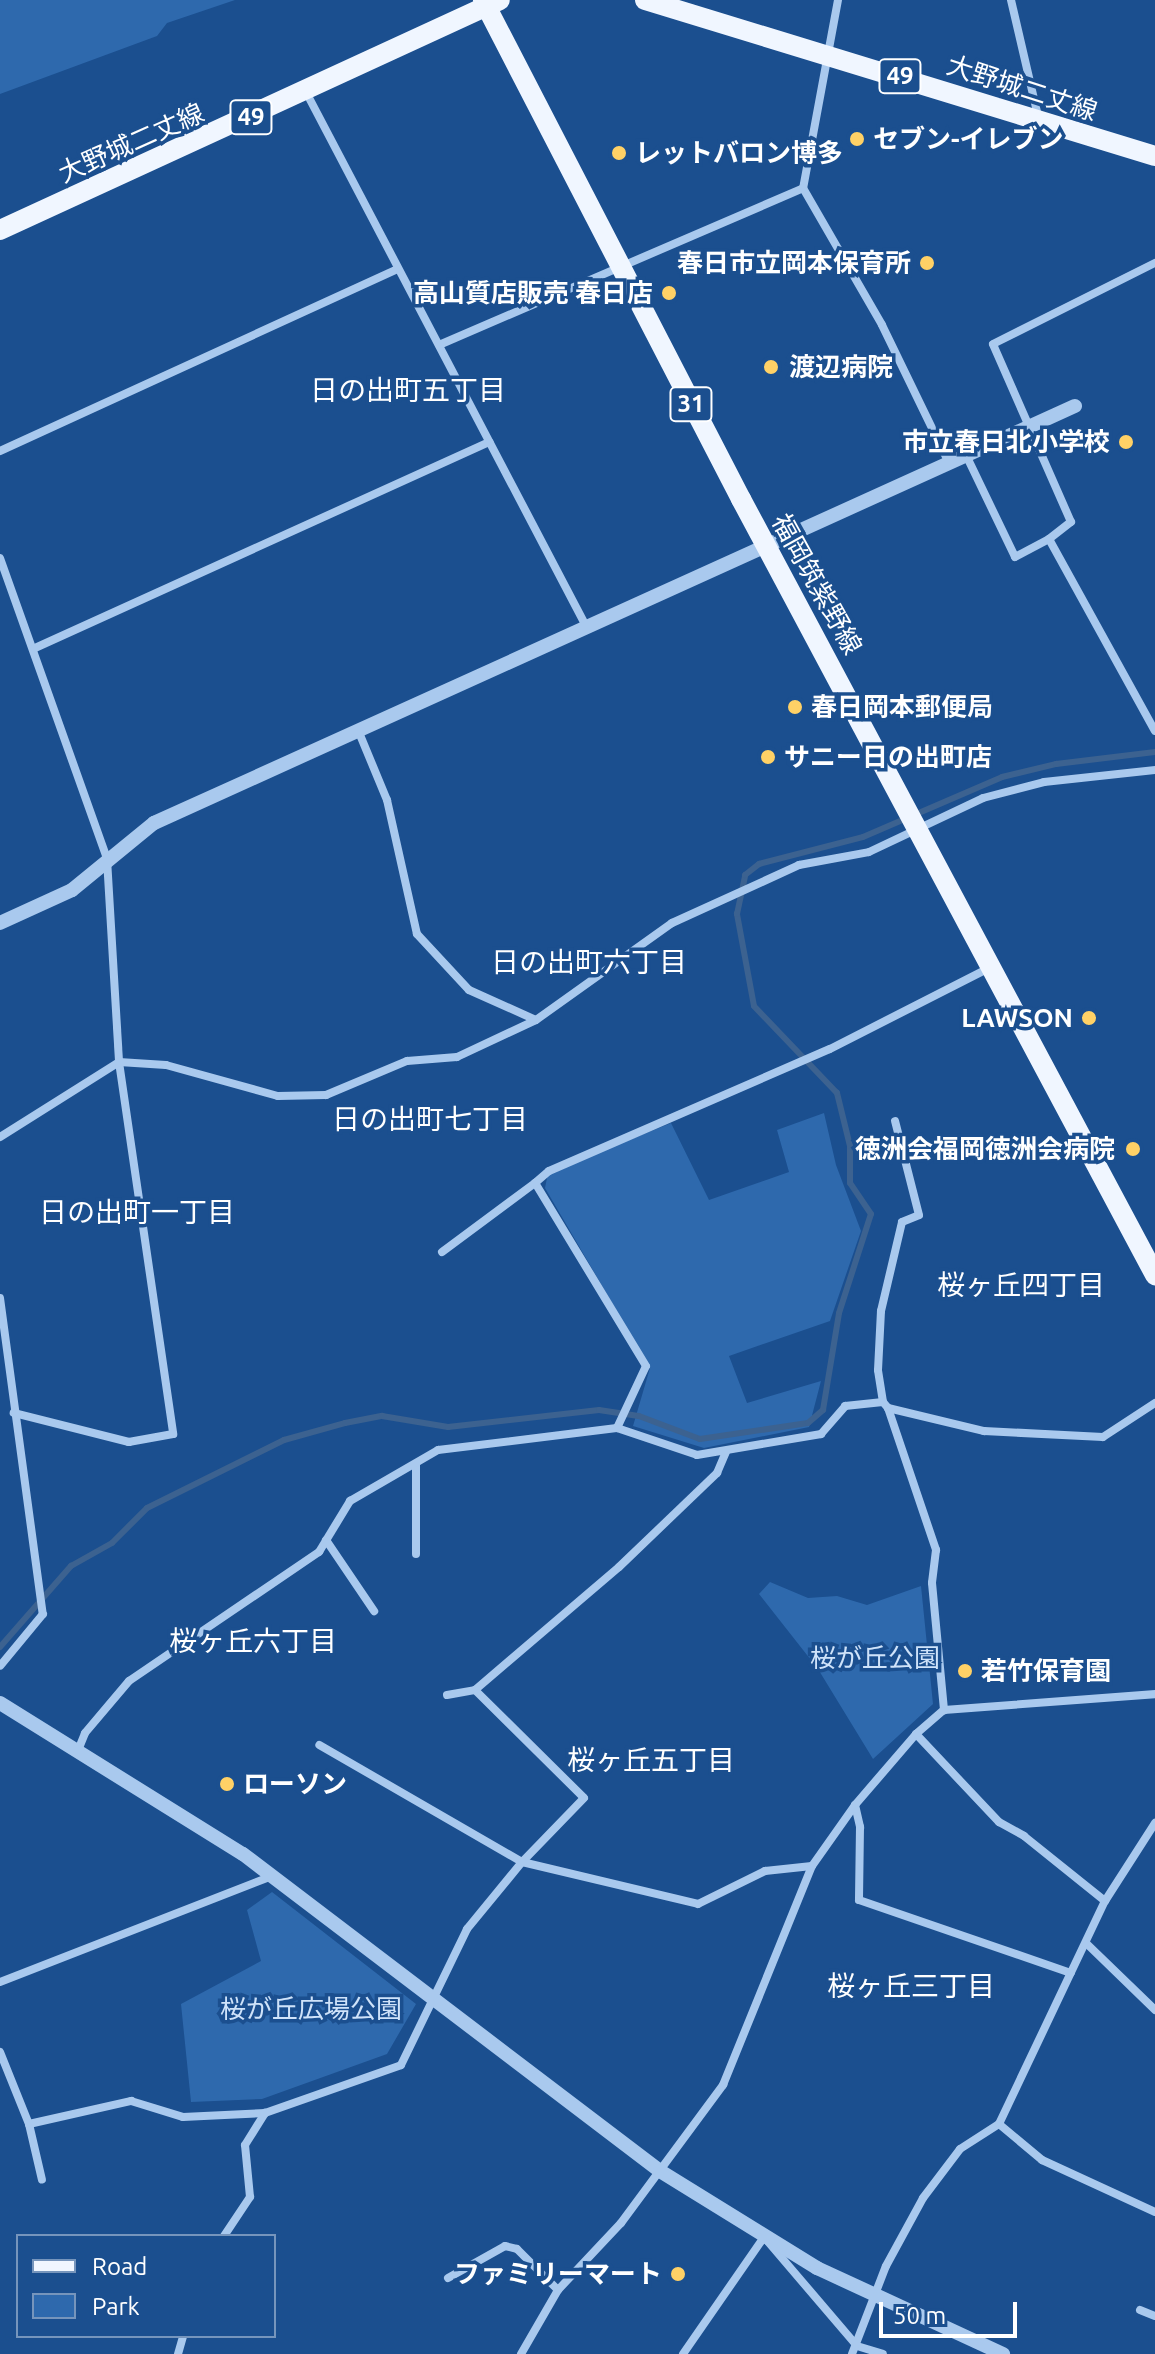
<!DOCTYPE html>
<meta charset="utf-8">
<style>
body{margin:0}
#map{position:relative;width:1155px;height:2354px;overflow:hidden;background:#1b4f8f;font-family:Ubuntu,"Noto Sans JP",sans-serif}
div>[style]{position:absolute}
.green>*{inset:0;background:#2e69ad}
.stream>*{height:6px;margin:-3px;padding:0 3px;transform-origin:3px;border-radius:3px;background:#3c6290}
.minor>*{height:8px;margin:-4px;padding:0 4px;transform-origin:4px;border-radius:4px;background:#a9c9ee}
.tertiary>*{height:14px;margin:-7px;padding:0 7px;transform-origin:7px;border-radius:7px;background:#a9c9ee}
.primary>*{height:20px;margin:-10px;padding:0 10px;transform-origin:10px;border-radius:10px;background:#f0f6ff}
.dots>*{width:22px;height:22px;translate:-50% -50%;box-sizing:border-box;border:4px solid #1b4f8f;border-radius:50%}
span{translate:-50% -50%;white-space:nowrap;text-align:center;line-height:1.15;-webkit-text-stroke:7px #1b4f8f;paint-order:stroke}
.shield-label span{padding:2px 6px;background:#1b4f8f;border:2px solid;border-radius:6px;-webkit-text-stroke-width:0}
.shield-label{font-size:24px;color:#fff;font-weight:700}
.street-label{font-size:26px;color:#fff}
.poi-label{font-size:26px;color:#fff;font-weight:700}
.left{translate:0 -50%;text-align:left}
.right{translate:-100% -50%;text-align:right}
.park-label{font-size:26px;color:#cfe3fa}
.neighbourhood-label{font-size:28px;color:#fff}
.legend{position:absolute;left:16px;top:2234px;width:260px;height:104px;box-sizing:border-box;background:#1b4f8f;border:2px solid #7695bc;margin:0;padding:10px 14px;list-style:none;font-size:24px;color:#fff}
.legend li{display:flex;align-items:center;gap:16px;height:40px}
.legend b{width:40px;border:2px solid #7695bc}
.scale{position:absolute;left:879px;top:2302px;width:138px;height:36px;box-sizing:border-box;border:4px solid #fff;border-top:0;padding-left:10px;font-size:24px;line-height:28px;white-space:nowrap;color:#fff;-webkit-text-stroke:6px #1b4f8f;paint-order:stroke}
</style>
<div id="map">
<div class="green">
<i style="clip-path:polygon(0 0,235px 0,167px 23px,157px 36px,0 94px)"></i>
<i style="clip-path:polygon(824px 1113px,836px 1165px,861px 1231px,830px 1321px,729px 1356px,747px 1403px,821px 1381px,809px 1427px,704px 1448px,633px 1426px,650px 1368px,545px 1188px,548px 1173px,671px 1123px,709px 1200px,789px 1172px,777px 1130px)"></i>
<i style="clip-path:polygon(770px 1582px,808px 1598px,837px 1596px,867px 1605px,921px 1586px,933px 1704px,873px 1759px,818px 1669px,759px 1594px)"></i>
<i style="clip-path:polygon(272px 1892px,416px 2004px,387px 2054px,262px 2099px,191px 2102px,181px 2004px,261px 1961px,247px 1910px)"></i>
</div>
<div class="stream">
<i style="left:0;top:1647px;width:108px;rotate:-48.8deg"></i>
<i style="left:71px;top:1566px;width:47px;rotate:-29.3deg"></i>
<i style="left:112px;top:1543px;width:49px;rotate:-45deg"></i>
<i style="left:147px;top:1508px;width:153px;rotate:-26.4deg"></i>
<i style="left:284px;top:1440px;width:63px;rotate:-15.6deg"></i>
<i style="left:345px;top:1423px;width:38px;rotate:-11deg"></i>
<i style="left:382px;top:1416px;width:67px;rotate:9.5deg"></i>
<i style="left:448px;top:1427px;width:152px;rotate:-6.4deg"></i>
<i style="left:599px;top:1410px;width:40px;rotate:8.5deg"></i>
<i style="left:639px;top:1416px;width:65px;rotate:20.7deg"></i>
<i style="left:700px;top:1439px;width:109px;rotate:-8.4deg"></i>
<i style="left:808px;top:1423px;width:20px;rotate:-41deg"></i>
<i style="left:823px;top:1410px;width:98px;rotate:-80.6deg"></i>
<i style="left:839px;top:1313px;width:104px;rotate:-72.1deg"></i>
<i style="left:871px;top:1214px;width:37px;rotate:-124deg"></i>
<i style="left:850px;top:1183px;width:37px;rotate:-90deg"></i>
<i style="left:850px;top:1146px;width:55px;rotate:-103.8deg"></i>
<i style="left:837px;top:1093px;width:120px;rotate:-133.7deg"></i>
<i style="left:754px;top:1006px;width:94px;rotate:-100.5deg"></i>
<i style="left:737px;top:914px;width:40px;rotate:-78deg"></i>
<i style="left:745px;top:875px;width:18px;rotate:-38deg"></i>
<i style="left:759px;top:864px;width:107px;rotate:-14.6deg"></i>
<i style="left:863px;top:837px;width:151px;rotate:-23.3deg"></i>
<i style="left:1002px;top:777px;width:56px;rotate:-13.5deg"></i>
<i style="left:1056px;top:764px;width:100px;rotate:-6.9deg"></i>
</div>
<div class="minor">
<i style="left:838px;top:0;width:191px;rotate:100.5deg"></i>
<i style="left:803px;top:188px;width:158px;rotate:60deg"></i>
<i style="left:882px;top:325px;width:153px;rotate:64.1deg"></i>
<i style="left:1011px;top:0;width:123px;rotate:76.9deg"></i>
<i style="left:306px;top:92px;width:603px;rotate:62.33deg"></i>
<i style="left:439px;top:345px;width:396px;rotate:-23.3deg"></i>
<i style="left:0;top:451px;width:437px;rotate:-24.6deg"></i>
<i style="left:966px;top:455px;width:113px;rotate:64.3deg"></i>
<i style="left:1015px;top:557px;width:38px;rotate:-28deg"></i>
<i style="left:1049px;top:539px;width:219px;rotate:61.1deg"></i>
<i style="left:1049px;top:539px;width:28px;rotate:-38deg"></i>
<i style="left:1071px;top:522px;width:194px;rotate:-113.7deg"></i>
<i style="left:993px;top:344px;width:181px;rotate:-26.6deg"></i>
<i style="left:0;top:558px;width:319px;rotate:70.4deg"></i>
<i style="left:107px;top:859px;width:203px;rotate:86.6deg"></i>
<i style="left:119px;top:1062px;width:376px;rotate:81.7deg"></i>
<i style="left:173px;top:1434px;width:45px;rotate:169.7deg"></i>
<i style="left:129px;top:1442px;width:119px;rotate:-165.8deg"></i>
<i style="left:35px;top:648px;width:499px;rotate:-24.4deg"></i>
<i style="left:358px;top:730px;width:76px;rotate:67.5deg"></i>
<i style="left:387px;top:800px;width:137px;rotate:77.4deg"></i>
<i style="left:417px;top:934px;width:76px;rotate:47.1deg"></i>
<i style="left:469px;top:990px;width:73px;rotate:24.1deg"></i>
<i style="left:0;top:1137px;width:141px;rotate:-32.2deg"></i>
<i style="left:119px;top:1062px;width:47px;rotate:3.7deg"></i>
<i style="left:166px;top:1065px;width:116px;rotate:15.5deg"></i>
<i style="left:278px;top:1096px;width:48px;rotate:-1.2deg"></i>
<i style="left:326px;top:1095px;width:88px;rotate:-22.8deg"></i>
<i style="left:407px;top:1061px;width:50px;rotate:-4.6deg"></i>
<i style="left:457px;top:1057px;width:87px;rotate:-25.1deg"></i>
<i style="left:536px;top:1020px;width:167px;rotate:-35.5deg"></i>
<i style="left:672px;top:923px;width:140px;rotate:-24.5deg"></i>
<i style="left:799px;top:865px;width:71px;rotate:-10.5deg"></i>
<i style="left:869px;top:852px;width:126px;rotate:-25.3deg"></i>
<i style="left:983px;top:798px;width:63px;rotate:-14.7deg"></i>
<i style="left:1044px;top:782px;width:112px;rotate:-6.2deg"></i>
<i style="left:442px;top:1252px;width:116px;rotate:-36.6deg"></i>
<i style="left:0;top:1298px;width:319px;rotate:82.3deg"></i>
<i style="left:43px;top:1614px;width:67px;rotate:129.6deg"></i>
<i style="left:883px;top:1402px;width:32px;rotate:-99deg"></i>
<i style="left:878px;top:1370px;width:59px;rotate:-87.1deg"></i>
<i style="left:881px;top:1311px;width:91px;rotate:-76.7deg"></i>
<i style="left:902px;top:1222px;width:18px;rotate:-22deg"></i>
<i style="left:919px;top:1215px;width:97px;rotate:-104.3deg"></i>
<i style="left:888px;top:1408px;width:150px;rotate:71.3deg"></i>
<i style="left:936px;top:1550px;width:33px;rotate:97deg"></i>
<i style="left:932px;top:1583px;width:128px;rotate:84.6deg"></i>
<i style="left:617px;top:1428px;width:68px;rotate:-64.9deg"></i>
<i style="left:646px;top:1366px;width:214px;rotate:-121.2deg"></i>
<i style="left:535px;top:1183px;width:18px;rotate:-41deg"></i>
<i style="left:549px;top:1171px;width:306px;rotate:-23.5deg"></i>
<i style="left:830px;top:1049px;width:181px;rotate:-27deg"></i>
<i style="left:326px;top:1540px;width:86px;rotate:55.9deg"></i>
<i style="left:416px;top:1554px;width:89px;rotate:-90deg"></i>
<i style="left:475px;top:1690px;width:153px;rotate:44.7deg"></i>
<i style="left:584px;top:1798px;width:89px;rotate:134.1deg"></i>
<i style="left:447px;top:1695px;width:28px;rotate:-10deg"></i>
<i style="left:475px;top:1690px;width:189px;rotate:-40.5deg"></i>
<i style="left:619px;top:1567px;width:136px;rotate:-43.8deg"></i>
<i style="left:717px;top:1473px;width:23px;rotate:-67deg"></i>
<i style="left:916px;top:1734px;width:121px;rotate:46.7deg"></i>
<i style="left:999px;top:1822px;width:29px;rotate:29deg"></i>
<i style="left:1024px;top:1836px;width:104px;rotate:38.7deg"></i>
<i style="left:79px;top:1748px;width:16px;rotate:-68deg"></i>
<i style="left:85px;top:1733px;width:68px;rotate:-49.8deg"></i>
<i style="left:129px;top:1681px;width:230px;rotate:-34.2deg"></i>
<i style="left:319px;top:1552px;width:60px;rotate:-58.7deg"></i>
<i style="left:350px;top:1501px;width:102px;rotate:-30.1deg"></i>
<i style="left:438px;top:1450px;width:180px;rotate:-7deg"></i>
<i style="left:617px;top:1428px;width:84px;rotate:18.6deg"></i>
<i style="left:697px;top:1455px;width:126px;rotate:-9.6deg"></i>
<i style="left:821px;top:1434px;width:37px;rotate:-49deg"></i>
<i style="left:845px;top:1406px;width:38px;rotate:-6deg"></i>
<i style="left:883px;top:1402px;width:8px;rotate:50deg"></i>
<i style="left:888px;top:1408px;width:99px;rotate:13.5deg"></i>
<i style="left:984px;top:1431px;width:119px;rotate:2.9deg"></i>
<i style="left:1103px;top:1437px;width:62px;rotate:-33.2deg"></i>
<i style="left:855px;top:1805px;width:23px;rotate:77deg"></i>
<i style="left:860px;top:1827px;width:73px;rotate:90.8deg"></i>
<i style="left:859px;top:1900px;width:224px;rotate:19deg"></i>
<i style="left:522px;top:1862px;width:181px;rotate:13.4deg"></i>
<i style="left:698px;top:1904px;width:75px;rotate:-26.2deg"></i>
<i style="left:765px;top:1871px;width:47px;rotate:-6.1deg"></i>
<i style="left:1087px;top:1944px;width:95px;rotate:44.1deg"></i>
<i style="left:0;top:1982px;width:292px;rotate:-21.3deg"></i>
<i style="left:0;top:2052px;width:78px;rotate:68.1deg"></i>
<i style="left:29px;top:2124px;width:57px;rotate:76.9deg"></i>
<i style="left:29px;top:2124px;width:105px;rotate:-12.7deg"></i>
<i style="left:131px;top:2101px;width:54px;rotate:17.1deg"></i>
<i style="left:183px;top:2117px;width:82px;rotate:-2.8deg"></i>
<i style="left:265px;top:2113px;width:144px;rotate:-19.4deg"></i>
<i style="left:401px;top:2065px;width:151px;rotate:-64.1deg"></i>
<i style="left:467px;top:1929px;width:87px;rotate:-50.6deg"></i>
<i style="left:522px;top:1862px;width:234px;rotate:-150deg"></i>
<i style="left:999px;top:2124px;width:56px;rotate:39.9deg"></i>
<i style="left:1042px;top:2160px;width:124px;rotate:24.7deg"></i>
<i style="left:224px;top:2236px;width:47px;rotate:-56.3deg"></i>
<i style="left:250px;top:2197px;width:52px;rotate:-95.5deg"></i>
<i style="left:245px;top:2145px;width:38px;rotate:-58deg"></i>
<i style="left:448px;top:2278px;width:65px;rotate:-29.3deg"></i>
<i style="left:505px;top:2246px;width:12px;rotate:14deg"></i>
<i style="left:517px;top:2249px;width:58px;rotate:45deg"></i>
<i style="left:558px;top:2290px;width:74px;rotate:120deg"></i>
<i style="left:558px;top:2290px;width:92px;rotate:-46.8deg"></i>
<i style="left:621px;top:2223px;width:172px;rotate:-53.5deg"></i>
<i style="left:723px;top:2085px;width:236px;rotate:-67.9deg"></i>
<i style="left:812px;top:1866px;width:75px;rotate:-54.8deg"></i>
<i style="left:855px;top:1805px;width:94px;rotate:-49.3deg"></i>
<i style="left:916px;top:1734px;width:37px;rotate:-41deg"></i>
<i style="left:944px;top:1710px;width:212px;rotate:-4.3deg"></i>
<i style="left:1140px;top:2310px;width:16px;rotate:22deg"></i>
<i style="left:178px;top:2354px;width:19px;rotate:-74deg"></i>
<i style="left:683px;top:2354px;width:142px;rotate:-55.3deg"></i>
<i style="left:764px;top:2237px;width:143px;rotate:49.5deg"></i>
<i style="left:857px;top:2346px;width:27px;rotate:17deg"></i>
<i style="left:852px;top:2354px;width:94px;rotate:-68.9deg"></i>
<i style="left:886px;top:2266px;width:77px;rotate:-61.4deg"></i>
<i style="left:923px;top:2198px;width:61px;rotate:-52.9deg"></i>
<i style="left:960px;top:2149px;width:46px;rotate:-32.7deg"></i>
<i style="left:999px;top:2124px;width:247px;rotate:-64.6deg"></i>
<i style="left:1105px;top:1901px;width:93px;rotate:-57.3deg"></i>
</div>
<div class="tertiary">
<i style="left:0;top:923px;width:79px;rotate:-24.6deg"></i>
<i style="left:72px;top:890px;width:106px;rotate:-39.3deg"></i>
<i style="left:154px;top:823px;width:1011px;rotate:-24.36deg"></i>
<i style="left:0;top:1703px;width:286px;rotate:31.9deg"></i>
<i style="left:243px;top:1854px;width:524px;rotate:37.24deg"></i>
<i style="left:660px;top:2171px;width:185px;rotate:31.7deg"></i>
<i style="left:817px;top:2268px;width:205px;rotate:24.8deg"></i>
</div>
<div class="primary">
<i style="left:483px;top:0;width:562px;rotate:62.66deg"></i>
<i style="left:741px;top:499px;width:880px;rotate:61.92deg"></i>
<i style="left:645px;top:0;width:533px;rotate:17.01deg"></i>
<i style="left:0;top:230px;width:550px;rotate:-24.7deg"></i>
</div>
<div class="dots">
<i style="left:857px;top:139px;background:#ffd166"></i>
<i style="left:619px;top:153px;background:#ffd166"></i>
<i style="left:927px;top:263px;background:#ffd166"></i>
<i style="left:669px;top:293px;background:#ffd166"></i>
<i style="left:771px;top:367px;background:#ffd166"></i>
<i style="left:1126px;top:442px;background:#ffd166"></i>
<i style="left:795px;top:707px;background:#ffd166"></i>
<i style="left:768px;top:757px;background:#ffd166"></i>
<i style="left:1089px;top:1018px;background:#ffd166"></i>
<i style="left:1133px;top:1149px;background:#ffd166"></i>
<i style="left:965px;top:1671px;background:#ffd166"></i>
<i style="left:227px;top:1784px;background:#ffd166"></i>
<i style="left:678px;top:2274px;background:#ffd166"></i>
</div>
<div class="shield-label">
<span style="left:900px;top:76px">49</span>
<span style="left:251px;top:117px">49</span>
<span style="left:691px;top:404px">31</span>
</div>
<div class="street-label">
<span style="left:1022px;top:88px;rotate:18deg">大野城二丈線</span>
<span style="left:131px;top:143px;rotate:-24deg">大野城二丈線</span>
<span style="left:817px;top:584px;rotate:61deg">福岡筑紫野線</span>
</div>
<div class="poi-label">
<span class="left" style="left:873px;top:139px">セブン-イレブン</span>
<span class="left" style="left:635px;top:153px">レットバロン博多</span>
<span class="right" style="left:911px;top:263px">春日市立岡本保育所</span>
<span class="right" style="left:653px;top:293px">高山質店販売 春日店</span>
<span class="left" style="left:789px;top:367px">渡辺病院</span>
<span class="right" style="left:1110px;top:442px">市立春日北小学校</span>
<span class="left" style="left:811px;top:707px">春日岡本郵便局</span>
<span class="left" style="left:784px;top:757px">サニー日の出町店</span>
<span class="right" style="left:1073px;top:1018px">LAWSON</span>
<span class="right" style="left:1115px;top:1149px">徳洲会福岡徳洲会病院</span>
<span class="left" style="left:981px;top:1671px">若竹保育園</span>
<span class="left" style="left:243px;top:1784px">ローソン</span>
<span class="right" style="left:662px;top:2274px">ファミリーマート</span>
</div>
<div class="park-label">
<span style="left:875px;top:1658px">桜が丘公園</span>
<span style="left:311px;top:2009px">桜が丘広場公園</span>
</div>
<div class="neighbourhood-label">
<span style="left:408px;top:390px">日の出町五丁目</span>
<span style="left:589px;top:962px">日の出町六丁目</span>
<span style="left:430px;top:1119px">日の出町七丁目</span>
<span style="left:137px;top:1212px">日の出町一丁目</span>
<span style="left:1021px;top:1285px">桜ヶ丘四丁目</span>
<span style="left:253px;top:1641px">桜ヶ丘六丁目</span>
<span style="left:651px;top:1760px">桜ヶ丘五丁目</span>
<span style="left:911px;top:1986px">桜ヶ丘三丁目</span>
</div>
<ul class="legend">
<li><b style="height:10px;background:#f0f6ff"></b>Road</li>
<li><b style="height:22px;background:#2e69ad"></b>Park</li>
</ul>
<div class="scale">50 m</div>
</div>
